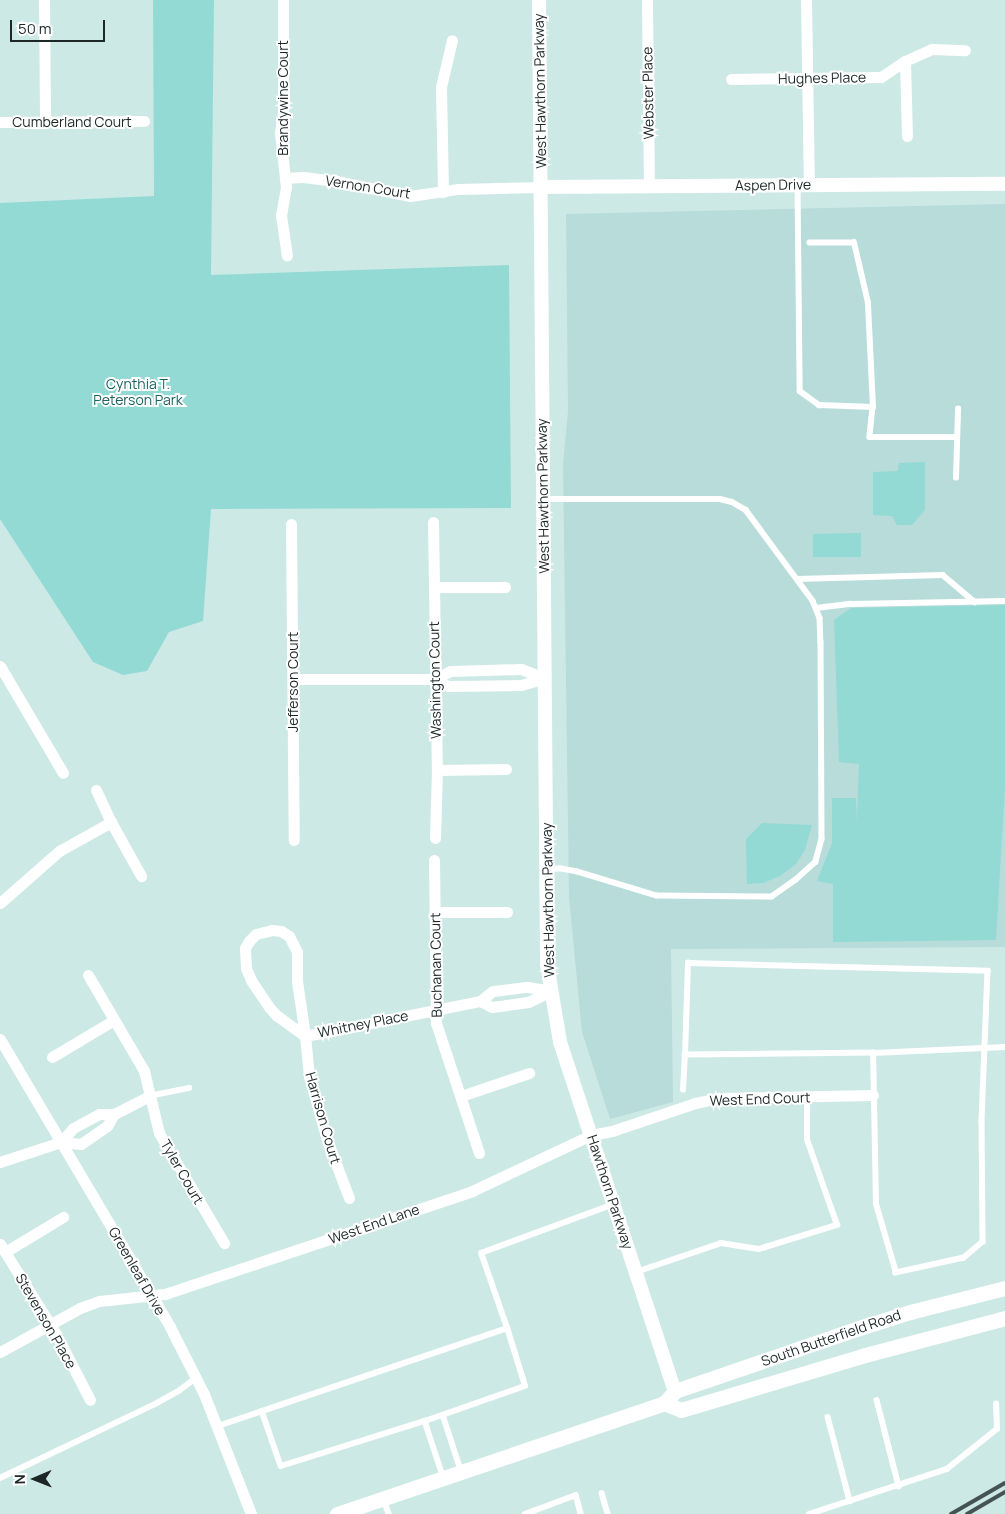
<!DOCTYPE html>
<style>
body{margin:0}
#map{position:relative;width:1005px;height:1514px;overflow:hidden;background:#cce9e6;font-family:Manrope,sans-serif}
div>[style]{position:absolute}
.built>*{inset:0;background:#b7dcda}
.green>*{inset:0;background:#93dad5}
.service>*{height:5.5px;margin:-2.75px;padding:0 2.75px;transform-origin:2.75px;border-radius:2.75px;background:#fff}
.minor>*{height:11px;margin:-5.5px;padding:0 5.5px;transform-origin:5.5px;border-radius:5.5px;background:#fff}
.tertiary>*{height:14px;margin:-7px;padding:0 7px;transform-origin:7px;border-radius:7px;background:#fff}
.secondary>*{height:15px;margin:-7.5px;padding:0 7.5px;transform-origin:7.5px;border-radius:7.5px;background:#fff}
.rail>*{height:4px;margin:-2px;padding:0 2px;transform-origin:2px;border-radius:2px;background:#455452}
span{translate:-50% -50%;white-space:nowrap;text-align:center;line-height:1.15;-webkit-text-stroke:4px #fff;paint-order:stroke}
.street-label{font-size:14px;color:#1c2726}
.park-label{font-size:14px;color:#1c6460}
.north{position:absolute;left:10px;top:1454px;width:50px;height:50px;-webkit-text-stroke:4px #fff;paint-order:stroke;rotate:269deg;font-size:14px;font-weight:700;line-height:20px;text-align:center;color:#1c2726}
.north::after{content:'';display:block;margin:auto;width:18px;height:22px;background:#1c2726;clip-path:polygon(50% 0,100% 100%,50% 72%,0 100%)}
.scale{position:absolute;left:10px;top:20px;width:95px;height:22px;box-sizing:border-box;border:2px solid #1c2726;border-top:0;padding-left:6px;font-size:15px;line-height:18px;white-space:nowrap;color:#1c2726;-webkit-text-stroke:4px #fff;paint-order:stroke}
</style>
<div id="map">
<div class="built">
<i style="clip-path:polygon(1005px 204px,1005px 947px,671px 949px,673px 1102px,610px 1119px,582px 1032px,569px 897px,563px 465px,568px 411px,566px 214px)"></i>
</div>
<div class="green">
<i style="clip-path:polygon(153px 0,214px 0,211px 275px,509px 265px,511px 508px,211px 509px,203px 621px,169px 632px,147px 671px,123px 675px,93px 662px,0 519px,0 203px,154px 196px)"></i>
<i style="clip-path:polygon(925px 462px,925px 510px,912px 525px,897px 525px,892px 516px,873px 515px,873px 472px,898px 471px,899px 463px)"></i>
<i style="clip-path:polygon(861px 533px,861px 557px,813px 557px,813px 534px)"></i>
<i style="clip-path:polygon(1005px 605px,1005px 785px,996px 940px,833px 942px,833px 884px,817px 881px,832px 843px,832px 798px,856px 798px,857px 823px,859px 764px,839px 762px,834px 620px,851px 608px)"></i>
<i style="clip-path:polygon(762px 823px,812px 825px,805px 850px,796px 864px,780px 876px,763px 883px,747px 884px,746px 839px)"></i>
</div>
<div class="service">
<i style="left:798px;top:187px;width:204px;rotate:89.4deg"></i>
<i style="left:800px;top:391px;width:24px;rotate:36deg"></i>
<i style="left:819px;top:405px;width:54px;rotate:2.1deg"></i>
<i style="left:873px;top:407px;width:104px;rotate:-92.8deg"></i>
<i style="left:868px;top:303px;width:62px;rotate:-103.1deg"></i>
<i style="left:854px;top:243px;width:44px;rotate:180deg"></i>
<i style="left:873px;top:407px;width:30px;rotate:96deg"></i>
<i style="left:870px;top:437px;width:86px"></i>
<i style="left:956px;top:478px;width:69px;rotate:-88.3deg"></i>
<i style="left:543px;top:499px;width:177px"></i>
<i style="left:720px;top:499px;width:12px;rotate:14deg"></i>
<i style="left:732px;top:502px;width:16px;rotate:30deg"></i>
<i style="left:746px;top:510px;width:113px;rotate:53.6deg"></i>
<i style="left:813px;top:601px;width:18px;rotate:68deg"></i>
<i style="left:820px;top:618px;width:24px;rotate:88deg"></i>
<i style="left:821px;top:642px;width:197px;rotate:89.7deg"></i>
<i style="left:822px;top:839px;width:24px;rotate:105deg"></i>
<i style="left:816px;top:862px;width:27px;rotate:138deg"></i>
<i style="left:796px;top:880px;width:29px;rotate:145deg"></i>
<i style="left:772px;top:897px;width:115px;rotate:-179.5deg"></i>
<i style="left:657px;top:896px;width:84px;rotate:-163.3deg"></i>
<i style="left:577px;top:872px;width:16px;rotate:-169deg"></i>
<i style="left:561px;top:869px;width:14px;rotate:180deg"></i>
<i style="left:797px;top:579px;width:146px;rotate:-1.6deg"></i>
<i style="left:943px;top:575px;width:42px;rotate:40.2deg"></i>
<i style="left:816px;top:608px;width:35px;rotate:-7deg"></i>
<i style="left:851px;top:604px;width:154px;rotate:-1.1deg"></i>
<i style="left:873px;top:1053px;width:132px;rotate:-2.6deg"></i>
<i style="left:683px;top:1090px;width:35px;rotate:-87deg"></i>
<i style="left:685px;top:1055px;width:92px;rotate:-88.1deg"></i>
<i style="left:688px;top:963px;width:300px;rotate:1.5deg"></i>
<i style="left:988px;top:971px;width:150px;rotate:92.3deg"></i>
<i style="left:982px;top:1121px;width:121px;rotate:89.5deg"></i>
<i style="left:983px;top:1242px;width:25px;rotate:140deg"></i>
<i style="left:964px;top:1258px;width:70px;rotate:167.6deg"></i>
<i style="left:896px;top:1273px;width:72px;rotate:-106.2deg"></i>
<i style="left:876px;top:1204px;width:151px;rotate:-91.1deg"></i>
<i style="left:873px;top:1053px;width:188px;rotate:179.4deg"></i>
<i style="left:149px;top:1096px;width:41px;rotate:-11.3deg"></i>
<i style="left:636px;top:1272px;width:90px;rotate:-18.8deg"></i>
<i style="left:721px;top:1243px;width:38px;rotate:9deg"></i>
<i style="left:759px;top:1249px;width:82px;rotate:-17.1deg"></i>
<i style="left:837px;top:1225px;width:90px;rotate:-109.4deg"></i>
<i style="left:807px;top:1140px;width:43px;rotate:-90deg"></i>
<i style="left:877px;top:1400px;width:89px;rotate:75.7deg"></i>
<i style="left:262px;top:1411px;width:58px;rotate:70.9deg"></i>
<i style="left:281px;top:1466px;width:151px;rotate:-17.4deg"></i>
<i style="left:425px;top:1421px;width:106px;rotate:-19.3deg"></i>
<i style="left:525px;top:1386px;width:61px;rotate:-107.2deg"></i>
<i style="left:443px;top:1415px;width:58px;rotate:71.9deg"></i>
<i style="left:828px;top:1417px;width:87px;rotate:75.3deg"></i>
<i style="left:425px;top:1421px;width:58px;rotate:71.9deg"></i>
<i style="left:218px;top:1426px;width:305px;rotate:-18.7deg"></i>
<i style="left:507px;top:1328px;width:79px;rotate:-109.1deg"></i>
<i style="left:481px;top:1253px;width:142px;rotate:-20.2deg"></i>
<i style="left:0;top:1478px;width:174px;rotate:-25.5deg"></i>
<i style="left:157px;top:1403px;width:26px;rotate:-29deg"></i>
<i style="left:180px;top:1390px;width:20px;rotate:-37deg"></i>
<i style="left:602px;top:1493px;width:22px;rotate:74deg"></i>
<i style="left:384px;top:1500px;width:15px;rotate:70deg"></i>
<i style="left:525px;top:1514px;width:54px;rotate:-20.4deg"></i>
<i style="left:576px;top:1495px;width:20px;rotate:75deg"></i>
<i style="left:809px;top:1514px;width:145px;rotate:-18.1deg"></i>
<i style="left:947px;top:1469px;width:64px;rotate:-38.7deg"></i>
<i style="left:997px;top:1429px;width:25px;rotate:-92deg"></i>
</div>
<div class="minor">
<i style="left:44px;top:0;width:122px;rotate:89.5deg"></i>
<i style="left:283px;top:0;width:112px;rotate:90deg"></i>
<i style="left:283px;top:112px;width:21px;rotate:98deg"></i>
<i style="left:280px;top:133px;width:54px;rotate:83.7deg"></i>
<i style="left:286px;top:187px;width:28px;rotate:100deg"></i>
<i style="left:281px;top:215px;width:41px;rotate:81.7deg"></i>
<i style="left:647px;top:0;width:186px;rotate:89.4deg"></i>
<i style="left:806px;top:0;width:184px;rotate:89.1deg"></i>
<i style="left:905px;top:61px;width:75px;rotate:88.5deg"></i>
<i style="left:731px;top:79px;width:150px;rotate:-0.8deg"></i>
<i style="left:881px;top:77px;width:29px;rotate:-34deg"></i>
<i style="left:905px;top:61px;width:30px;rotate:-24deg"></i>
<i style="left:932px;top:49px;width:33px;rotate:2deg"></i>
<i style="left:0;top:122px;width:144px;rotate:-0.4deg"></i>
<i style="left:285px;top:178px;width:18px;rotate:-3deg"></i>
<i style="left:303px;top:177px;width:33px;rotate:7deg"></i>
<i style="left:336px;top:181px;width:76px;rotate:11.5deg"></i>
<i style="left:410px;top:196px;width:49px;rotate:-8.3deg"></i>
<i style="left:458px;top:189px;width:83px;rotate:-1.4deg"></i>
<i style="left:443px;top:192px;width:105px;rotate:-91.1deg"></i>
<i style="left:441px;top:87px;width:48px;rotate:-76.8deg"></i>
<i style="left:433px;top:522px;width:248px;rotate:89.1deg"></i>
<i style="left:437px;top:770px;width:68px;rotate:91.7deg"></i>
<i style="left:291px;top:524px;width:316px;rotate:89.5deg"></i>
<i style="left:435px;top:587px;width:70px"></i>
<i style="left:0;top:666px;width:124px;rotate:59.5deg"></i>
<i style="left:293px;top:679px;width:142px"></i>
<i style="left:435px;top:679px;width:17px;rotate:-28deg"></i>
<i style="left:450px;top:671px;width:71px;rotate:-1.6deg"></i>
<i style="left:521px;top:669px;width:26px;rotate:21deg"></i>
<i style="left:435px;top:679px;width:15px;rotate:28deg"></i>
<i style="left:448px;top:686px;width:73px;rotate:-0.8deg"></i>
<i style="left:521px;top:685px;width:25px;rotate:-16deg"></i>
<i style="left:437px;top:770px;width:69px;rotate:-0.8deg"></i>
<i style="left:96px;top:790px;width:35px;rotate:65deg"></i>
<i style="left:111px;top:822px;width:62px;rotate:60.9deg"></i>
<i style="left:434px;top:860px;width:163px;rotate:89.3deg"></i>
<i style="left:436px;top:1023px;width:137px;rotate:71.7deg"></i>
<i style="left:0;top:903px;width:79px;rotate:-41.4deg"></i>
<i style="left:59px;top:851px;width:60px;rotate:-29.1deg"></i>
<i style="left:435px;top:912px;width:72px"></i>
<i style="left:272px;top:930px;width:9px;rotate:6deg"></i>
<i style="left:281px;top:931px;width:9px;rotate:32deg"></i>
<i style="left:289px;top:936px;width:18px;rotate:63deg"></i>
<i style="left:297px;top:952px;width:29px;rotate:90deg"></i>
<i style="left:297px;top:981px;width:56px;rotate:81.7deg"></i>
<i style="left:305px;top:1036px;width:34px;rotate:-144deg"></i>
<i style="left:277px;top:1016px;width:12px;rotate:-132deg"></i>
<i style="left:269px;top:1007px;width:32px;rotate:-124deg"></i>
<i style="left:251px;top:980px;width:13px;rotate:-113deg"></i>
<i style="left:246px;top:968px;width:20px;rotate:-93deg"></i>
<i style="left:245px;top:948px;width:8px;rotate:-60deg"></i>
<i style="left:249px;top:941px;width:10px;rotate:-45deg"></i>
<i style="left:256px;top:934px;width:16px;rotate:-14deg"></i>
<i style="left:88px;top:975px;width:111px;rotate:59.7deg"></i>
<i style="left:144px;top:1071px;width:64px;rotate:76.4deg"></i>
<i style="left:159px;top:1133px;width:128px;rotate:59.4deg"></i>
<i style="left:0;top:1039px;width:334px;rotate:59.4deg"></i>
<i style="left:170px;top:1327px;width:75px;rotate:63.1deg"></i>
<i style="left:204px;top:1394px;width:129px;rotate:68.6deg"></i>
<i style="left:52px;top:1057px;width:72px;rotate:-30.8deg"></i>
<i style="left:461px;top:1096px;width:72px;rotate:-18.7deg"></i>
<i style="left:61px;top:1142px;width:18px;rotate:-49deg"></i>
<i style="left:73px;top:1128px;width:30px;rotate:-28deg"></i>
<i style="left:99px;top:1114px;width:15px"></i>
<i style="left:0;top:1162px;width:64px;rotate:-18.2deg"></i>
<i style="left:61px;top:1142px;width:20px;rotate:6deg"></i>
<i style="left:81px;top:1144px;width:32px;rotate:-35deg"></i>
<i style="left:107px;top:1126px;width:14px;rotate:-60deg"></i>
<i style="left:114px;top:1114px;width:39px;rotate:-27deg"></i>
<i style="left:349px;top:1198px;width:62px;rotate:-110.8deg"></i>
<i style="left:327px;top:1140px;width:66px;rotate:-105.7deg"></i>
<i style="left:309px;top:1076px;width:40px;rotate:-95.7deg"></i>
<i style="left:305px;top:1036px;width:178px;rotate:-11.3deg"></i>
<i style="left:480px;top:1001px;width:16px;rotate:-38deg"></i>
<i style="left:493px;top:991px;width:34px;rotate:-7deg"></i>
<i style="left:527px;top:987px;width:24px;rotate:9deg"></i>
<i style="left:551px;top:991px;width:25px;rotate:154deg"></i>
<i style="left:528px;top:1002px;width:36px;rotate:172deg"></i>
<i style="left:492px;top:1007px;width:13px;rotate:-153deg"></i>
<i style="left:0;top:1244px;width:106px;rotate:58.1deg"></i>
<i style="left:56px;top:1334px;width:74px;rotate:62.7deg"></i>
<i style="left:5px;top:1252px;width:68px;rotate:-31.1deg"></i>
<i style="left:0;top:1352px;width:91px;rotate:-28.8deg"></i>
<i style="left:80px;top:1308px;width:20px;rotate:-20deg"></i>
<i style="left:99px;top:1301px;width:66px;rotate:-6.1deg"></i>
<i style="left:165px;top:1294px;width:324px;rotate:-18.5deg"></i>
<i style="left:472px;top:1191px;width:132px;rotate:-25.2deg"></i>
<i style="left:591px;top:1135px;width:21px;rotate:-11deg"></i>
<i style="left:612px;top:1131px;width:88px;rotate:-18.6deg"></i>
<i style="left:695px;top:1103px;width:24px;rotate:-12deg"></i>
<i style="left:718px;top:1098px;width:155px;rotate:-1.1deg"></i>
</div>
<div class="tertiary">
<i style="left:539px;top:0;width:964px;rotate:89.52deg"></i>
<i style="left:547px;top:964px;width:79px;rotate:80.5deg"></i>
<i style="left:560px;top:1042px;width:367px;rotate:71.8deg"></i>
<i style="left:541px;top:187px;width:464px;rotate:-0.4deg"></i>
</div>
<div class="secondary">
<i style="left:664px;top:1403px;width:18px;rotate:22deg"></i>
<i style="left:681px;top:1410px;width:192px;rotate:-16.6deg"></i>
<i style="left:865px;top:1355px;width:145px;rotate:-14.8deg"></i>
<i style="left:337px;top:1514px;width:345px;rotate:-18.7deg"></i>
<i style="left:664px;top:1403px;width:16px;rotate:-47deg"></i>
<i style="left:675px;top:1391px;width:191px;rotate:-18.9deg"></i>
<i style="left:856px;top:1329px;width:57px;rotate:-17.5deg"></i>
<i style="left:910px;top:1312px;width:98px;rotate:-14.2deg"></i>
</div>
<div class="rail">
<i style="left:951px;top:1514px;width:62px;rotate:-29.9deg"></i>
<i style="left:967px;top:1514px;width:44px;rotate:-30.1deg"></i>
</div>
<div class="street-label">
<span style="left:822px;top:78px;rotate:-1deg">Hughes Place</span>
<span style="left:540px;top:91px;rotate:-91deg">West Hawthorn Parkway</span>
<span style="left:648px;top:93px;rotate:-91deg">Webster Place</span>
<span style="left:283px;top:98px;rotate:-90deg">Brandywine Court</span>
<span style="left:72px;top:122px">Cumberland Court</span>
<span style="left:773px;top:185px;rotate:-1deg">Aspen Drive</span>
<span style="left:368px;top:187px;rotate:9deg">Vernon Court</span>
<span style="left:543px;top:496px;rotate:-91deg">West Hawthorn Parkway</span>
<span style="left:435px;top:680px;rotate:-91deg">Washington Court</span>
<span style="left:293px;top:682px;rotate:-90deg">Jefferson Court</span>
<span style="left:548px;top:900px;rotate:-91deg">West Hawthorn Parkway</span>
<span style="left:436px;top:965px;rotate:-91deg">Buchanan Court</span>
<span style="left:363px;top:1024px;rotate:-11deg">Whitney Place</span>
<span style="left:760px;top:1099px;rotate:-2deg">West End Court</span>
<span style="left:323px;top:1118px;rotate:74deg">Harrison Court</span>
<span style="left:182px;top:1172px;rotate:60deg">Tyler Court</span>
<span style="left:610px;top:1192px;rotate:72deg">Hawthorn Parkway</span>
<span style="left:374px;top:1224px;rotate:-19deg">West End Lane</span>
<span style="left:137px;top:1271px;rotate:60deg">Greenleaf Drive</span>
<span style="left:46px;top:1321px;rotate:60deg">Stevenson Place</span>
<span style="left:831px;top:1338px;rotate:-19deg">South Butterfield Road</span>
</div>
<div class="park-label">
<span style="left:138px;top:392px">Cynthia T.<br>Peterson Park</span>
</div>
<div class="north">N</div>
<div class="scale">50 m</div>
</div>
